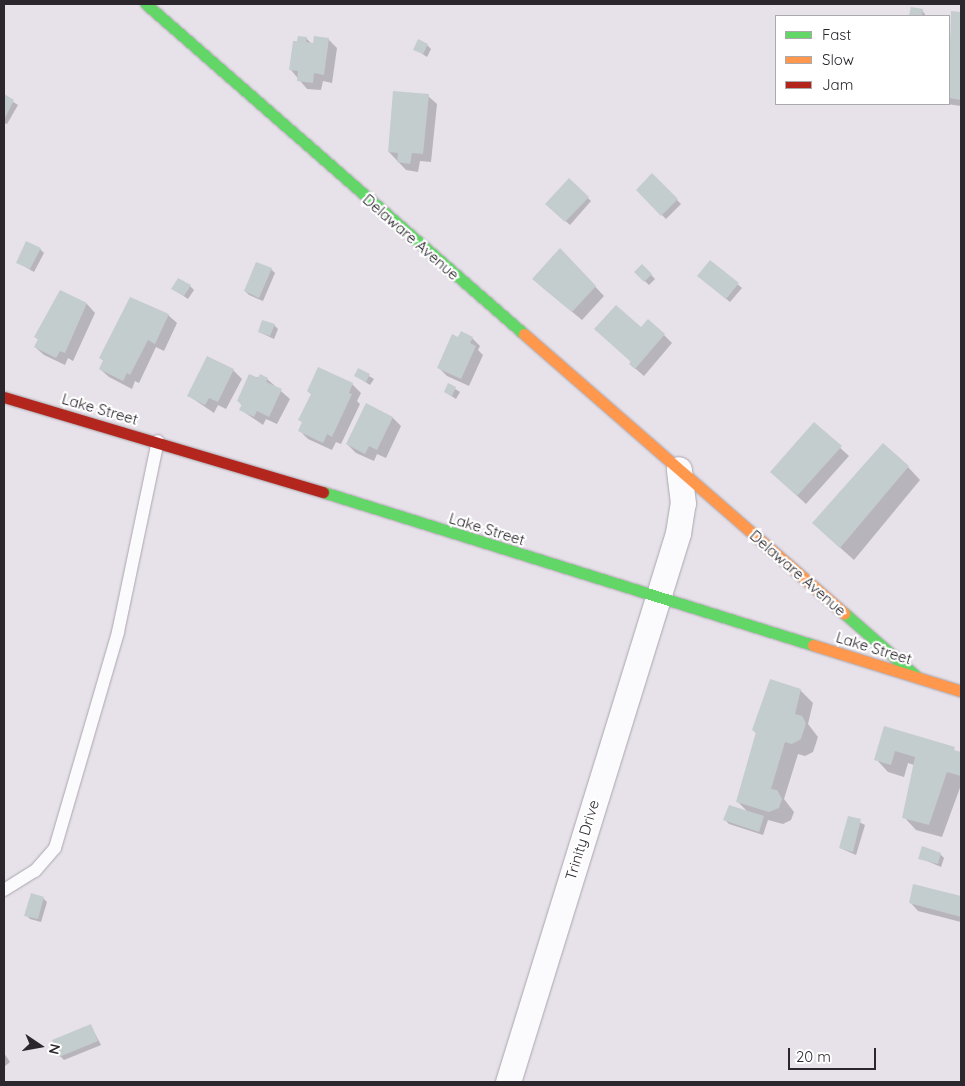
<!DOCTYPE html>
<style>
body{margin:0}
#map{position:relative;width:965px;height:1086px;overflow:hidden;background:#e7e1ea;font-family:Quicksand,sans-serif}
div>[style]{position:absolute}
.shadow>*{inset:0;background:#0003}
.building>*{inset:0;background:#c4cdce}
.roads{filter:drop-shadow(0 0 1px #aaa6ad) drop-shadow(0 0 1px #aaa6ad)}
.lane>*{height:12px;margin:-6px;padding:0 6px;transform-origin:6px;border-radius:6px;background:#fbfafc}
.street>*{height:25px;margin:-12.5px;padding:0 12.5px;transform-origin:12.5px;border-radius:12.5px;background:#fbfafc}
.fast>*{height:11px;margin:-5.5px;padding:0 5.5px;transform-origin:5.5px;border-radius:5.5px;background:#63d668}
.slow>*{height:11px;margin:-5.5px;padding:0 5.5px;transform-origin:5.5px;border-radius:5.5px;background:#ff974d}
.jam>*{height:11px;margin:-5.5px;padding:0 5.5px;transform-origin:5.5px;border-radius:5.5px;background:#b3261e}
span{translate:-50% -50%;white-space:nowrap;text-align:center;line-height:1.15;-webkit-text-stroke:4.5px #fff;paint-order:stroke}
.street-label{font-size:15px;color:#2b272d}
.frame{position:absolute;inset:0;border:5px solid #2b272d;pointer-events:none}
.legend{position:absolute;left:775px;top:15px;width:175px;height:90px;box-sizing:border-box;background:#fff;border:1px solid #aaa9ab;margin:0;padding:6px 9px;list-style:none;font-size:15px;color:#2b272d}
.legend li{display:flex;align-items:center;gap:10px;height:25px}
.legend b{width:25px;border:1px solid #aaa9ab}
.north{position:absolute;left:15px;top:1021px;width:50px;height:50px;-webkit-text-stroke:4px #fff;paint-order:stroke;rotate:102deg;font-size:14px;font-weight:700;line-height:20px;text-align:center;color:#2b272d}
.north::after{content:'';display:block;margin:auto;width:18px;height:22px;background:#2b272d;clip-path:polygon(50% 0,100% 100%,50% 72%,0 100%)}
.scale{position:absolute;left:788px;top:1048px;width:88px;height:22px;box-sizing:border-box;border:2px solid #2b272d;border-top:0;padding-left:6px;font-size:15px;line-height:18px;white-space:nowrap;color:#2b272d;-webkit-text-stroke:4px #fff;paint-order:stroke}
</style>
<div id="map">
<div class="shadow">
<i style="clip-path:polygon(922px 10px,926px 16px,911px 15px)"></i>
<i style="clip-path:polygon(952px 12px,961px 14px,961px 106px,947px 104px)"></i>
<i style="clip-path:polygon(306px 38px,312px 44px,328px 39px,337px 48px,332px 83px,323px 81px,321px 90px,307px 89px,291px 70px)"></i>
<i style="clip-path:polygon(427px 45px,431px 49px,427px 57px,415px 49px)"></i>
<i style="clip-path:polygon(4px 96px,18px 105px,7px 124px,4px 123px)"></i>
<i style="clip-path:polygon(428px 96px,437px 104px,431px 162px,420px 161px,418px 172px,406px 170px,389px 152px)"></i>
<i style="clip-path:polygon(652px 175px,681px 204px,666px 219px,637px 190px)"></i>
<i style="clip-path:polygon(569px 180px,591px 201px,570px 225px,547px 204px)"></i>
<i style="clip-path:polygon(40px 249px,44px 253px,34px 272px,17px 262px)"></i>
<i style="clip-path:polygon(568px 258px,604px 296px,582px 320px,542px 287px)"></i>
<i style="clip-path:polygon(711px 262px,742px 288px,730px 302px,703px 280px)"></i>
<i style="clip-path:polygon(642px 265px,655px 279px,649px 285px,635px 272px)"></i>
<i style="clip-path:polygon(271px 269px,275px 273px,263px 301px,249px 295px,245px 291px)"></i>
<i style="clip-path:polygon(190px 286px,194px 290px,188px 299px,173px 289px)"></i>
<i style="clip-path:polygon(60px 292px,87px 304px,95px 313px,73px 361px,68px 358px,65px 365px,44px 355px,35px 347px,39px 340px,35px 337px)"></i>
<i style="clip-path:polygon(168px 315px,177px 323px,164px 351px,156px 347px,139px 383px,135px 381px,132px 389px,109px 377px,100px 369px,104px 361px,100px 358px)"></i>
<i style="clip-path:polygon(274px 325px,278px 329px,274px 339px,259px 332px)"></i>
<i style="clip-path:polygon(642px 329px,664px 335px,672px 343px,644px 376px,630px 364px)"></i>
<i style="clip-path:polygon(472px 338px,480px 346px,478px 350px,483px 355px,469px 386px,447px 376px,438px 367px,459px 339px)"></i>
<i style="clip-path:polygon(233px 370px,242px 379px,226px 409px,218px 405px,214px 413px,189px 396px)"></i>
<i style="clip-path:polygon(359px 370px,374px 379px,370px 385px,356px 376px)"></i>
<i style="clip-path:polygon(250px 376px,267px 379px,290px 399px,277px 424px,266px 419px,263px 425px,241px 410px,243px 406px,238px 401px)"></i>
<i style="clip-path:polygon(352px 384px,361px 393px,357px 401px,360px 404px,341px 444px,336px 442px,332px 450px,308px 439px,299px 430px,303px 423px,300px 420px,312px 395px,308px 391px)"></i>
<i style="clip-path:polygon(449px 385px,460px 392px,456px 399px,445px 392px)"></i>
<i style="clip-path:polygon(366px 405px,393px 418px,401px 426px,386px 458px,377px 454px,374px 461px,356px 453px,347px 444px)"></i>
<i style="clip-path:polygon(814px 424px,849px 456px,806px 504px,780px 480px)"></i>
<i style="clip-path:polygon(908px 467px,920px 480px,854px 560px,827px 536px)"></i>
<i style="clip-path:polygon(800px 690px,813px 703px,808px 724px,818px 737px,813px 752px,805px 756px,798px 754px,784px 799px,794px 812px,791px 820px,783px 824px,768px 820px,763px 835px,729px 824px,725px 820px,748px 812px,737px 801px,757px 734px,753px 730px)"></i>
<i style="clip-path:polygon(885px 728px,961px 753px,961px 785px,942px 837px,916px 830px,904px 817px,914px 765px,908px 763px,904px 777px,888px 772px,876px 759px)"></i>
<i style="clip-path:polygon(849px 817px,865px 825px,856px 855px,840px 848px)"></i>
<i style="clip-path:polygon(940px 854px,944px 858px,941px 867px,920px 858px)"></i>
<i style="clip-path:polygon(914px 886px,961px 898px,961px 922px,918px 911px,910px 902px)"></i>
<i style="clip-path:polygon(43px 898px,47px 902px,41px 922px,30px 919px,26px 915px)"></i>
<i style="clip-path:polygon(91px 1026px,101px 1045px,64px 1060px,60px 1056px)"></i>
<i style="clip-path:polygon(4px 1053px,10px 1062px,4px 1067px)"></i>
</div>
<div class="building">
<i style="clip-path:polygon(911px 7px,923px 9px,922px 16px,909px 15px)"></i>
<i style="clip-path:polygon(951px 11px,961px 12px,961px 100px,949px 98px)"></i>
<i style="clip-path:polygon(298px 36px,307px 37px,306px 42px,313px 43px,314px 36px,329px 38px,324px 75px,314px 73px,313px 83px,297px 81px,298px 71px,289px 70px,293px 41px,297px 41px)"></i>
<i style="clip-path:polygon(418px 39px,428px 44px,423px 54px,413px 50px)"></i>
<i style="clip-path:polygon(393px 91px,429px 94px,423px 154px,412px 153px,410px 164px,397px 162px,398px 153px,388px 152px)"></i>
<i style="clip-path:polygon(4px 94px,14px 100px,4px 120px)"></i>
<i style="clip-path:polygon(652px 173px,678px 199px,661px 216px,636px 190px)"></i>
<i style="clip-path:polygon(569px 178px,589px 197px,565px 222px,545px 204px)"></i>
<i style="clip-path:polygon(26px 241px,41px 248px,30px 269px,16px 263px)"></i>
<i style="clip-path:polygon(560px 248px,596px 286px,572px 312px,532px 279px)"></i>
<i style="clip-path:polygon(710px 260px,739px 283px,726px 299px,697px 276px)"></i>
<i style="clip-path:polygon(256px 262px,272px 268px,259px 298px,244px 291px)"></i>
<i style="clip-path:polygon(642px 264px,652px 274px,644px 282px,634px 272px)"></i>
<i style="clip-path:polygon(178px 278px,191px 285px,184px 296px,171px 289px)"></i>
<i style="clip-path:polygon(60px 290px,87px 303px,65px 353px,60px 351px,56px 358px,34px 347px,38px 339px,34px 337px)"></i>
<i style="clip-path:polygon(130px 297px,169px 314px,155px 344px,148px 340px,130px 375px,127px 373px,123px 381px,99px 369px,103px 360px,99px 358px)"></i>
<i style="clip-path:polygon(616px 305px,641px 327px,648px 319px,665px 334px,635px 369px,629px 364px,631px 362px,594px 329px)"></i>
<i style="clip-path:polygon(262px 320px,275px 324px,270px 336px,258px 332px)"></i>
<i style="clip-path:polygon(461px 331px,473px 337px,470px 343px,476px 346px,461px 379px,437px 368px,452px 334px,458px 337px)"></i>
<i style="clip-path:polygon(207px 356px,234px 369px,218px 402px,209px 398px,205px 405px,187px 396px)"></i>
<i style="clip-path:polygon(318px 367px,353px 383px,349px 393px,352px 394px,332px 437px,327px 434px,323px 443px,298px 431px,302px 422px,298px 420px,311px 394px,307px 391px)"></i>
<i style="clip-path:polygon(358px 368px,370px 374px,366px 382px,354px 376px)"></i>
<i style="clip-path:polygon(249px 374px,258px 378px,260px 374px,268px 378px,266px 382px,282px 389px,269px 417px,257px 411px,254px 417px,239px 410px,242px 404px,237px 401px)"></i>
<i style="clip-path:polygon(448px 383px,456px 387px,452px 396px,444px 392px)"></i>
<i style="clip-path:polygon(366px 403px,393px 417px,377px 450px,369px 446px,365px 454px,346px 444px)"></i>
<i style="clip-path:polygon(814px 422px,842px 446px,797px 496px,770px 472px)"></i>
<i style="clip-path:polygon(883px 443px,909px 466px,840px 548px,812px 523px)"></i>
<i style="clip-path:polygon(770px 679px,801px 689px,795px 714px,802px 716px,806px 723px,801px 739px,792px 744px,785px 742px,771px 789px,777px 790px,782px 799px,779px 808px,769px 812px,736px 802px,756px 732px,752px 730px)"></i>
<i style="clip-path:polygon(884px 726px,955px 747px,954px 750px,961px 752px,961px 776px,947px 772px,929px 825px,902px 818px,915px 757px,895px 751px,891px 765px,874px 760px)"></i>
<i style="clip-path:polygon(729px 805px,764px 816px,759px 832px,723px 820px)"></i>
<i style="clip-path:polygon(848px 816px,861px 819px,853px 852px,839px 848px)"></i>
<i style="clip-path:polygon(922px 846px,941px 853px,938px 864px,918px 859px)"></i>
<i style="clip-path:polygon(913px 884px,961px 896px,961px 917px,909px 903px)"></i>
<i style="clip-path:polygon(31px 893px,44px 897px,38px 919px,24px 916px)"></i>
<i style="clip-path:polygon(91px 1024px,98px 1041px,59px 1057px,52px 1040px)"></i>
</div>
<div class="roads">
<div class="lane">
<i style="left:4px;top:890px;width:36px;rotate:-32deg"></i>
<i style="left:35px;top:871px;width:30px;rotate:-49deg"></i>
<i style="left:55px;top:848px;width:225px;rotate:-73.7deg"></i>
<i style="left:118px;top:632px;width:195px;rotate:-78.2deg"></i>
</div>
<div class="street">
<i style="left:508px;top:1082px;width:575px;rotate:-72.79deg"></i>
<i style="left:678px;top:533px;width:30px;rotate:-81deg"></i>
<i style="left:683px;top:503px;width:34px;rotate:-97deg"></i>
</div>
<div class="fast">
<i style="left:146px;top:4px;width:502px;rotate:41.12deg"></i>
<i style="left:323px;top:492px;width:513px;rotate:17.34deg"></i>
<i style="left:844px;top:613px;width:97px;rotate:41.2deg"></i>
</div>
<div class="slow">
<i style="left:524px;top:334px;width:425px;rotate:41.1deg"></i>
<i style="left:813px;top:645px;width:155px;rotate:17.3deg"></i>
</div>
<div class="jam">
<i style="left:4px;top:397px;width:333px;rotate:16.6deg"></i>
</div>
</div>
<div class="street-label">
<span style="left:411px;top:237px;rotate:41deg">Delaware Avenue</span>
<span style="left:100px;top:409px;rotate:16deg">Lake Street</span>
<span style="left:487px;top:529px;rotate:17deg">Lake Street</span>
<span style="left:798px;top:573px;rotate:41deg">Delaware Avenue</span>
<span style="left:874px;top:648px;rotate:17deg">Lake Street</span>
<span style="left:582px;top:840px;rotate:-73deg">Trinity Drive</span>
</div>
<div class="frame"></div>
<ul class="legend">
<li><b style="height:6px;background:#63d668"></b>Fast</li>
<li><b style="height:6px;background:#ff974d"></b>Slow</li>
<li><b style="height:6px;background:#b3261e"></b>Jam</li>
</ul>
<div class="north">N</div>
<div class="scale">20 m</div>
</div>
